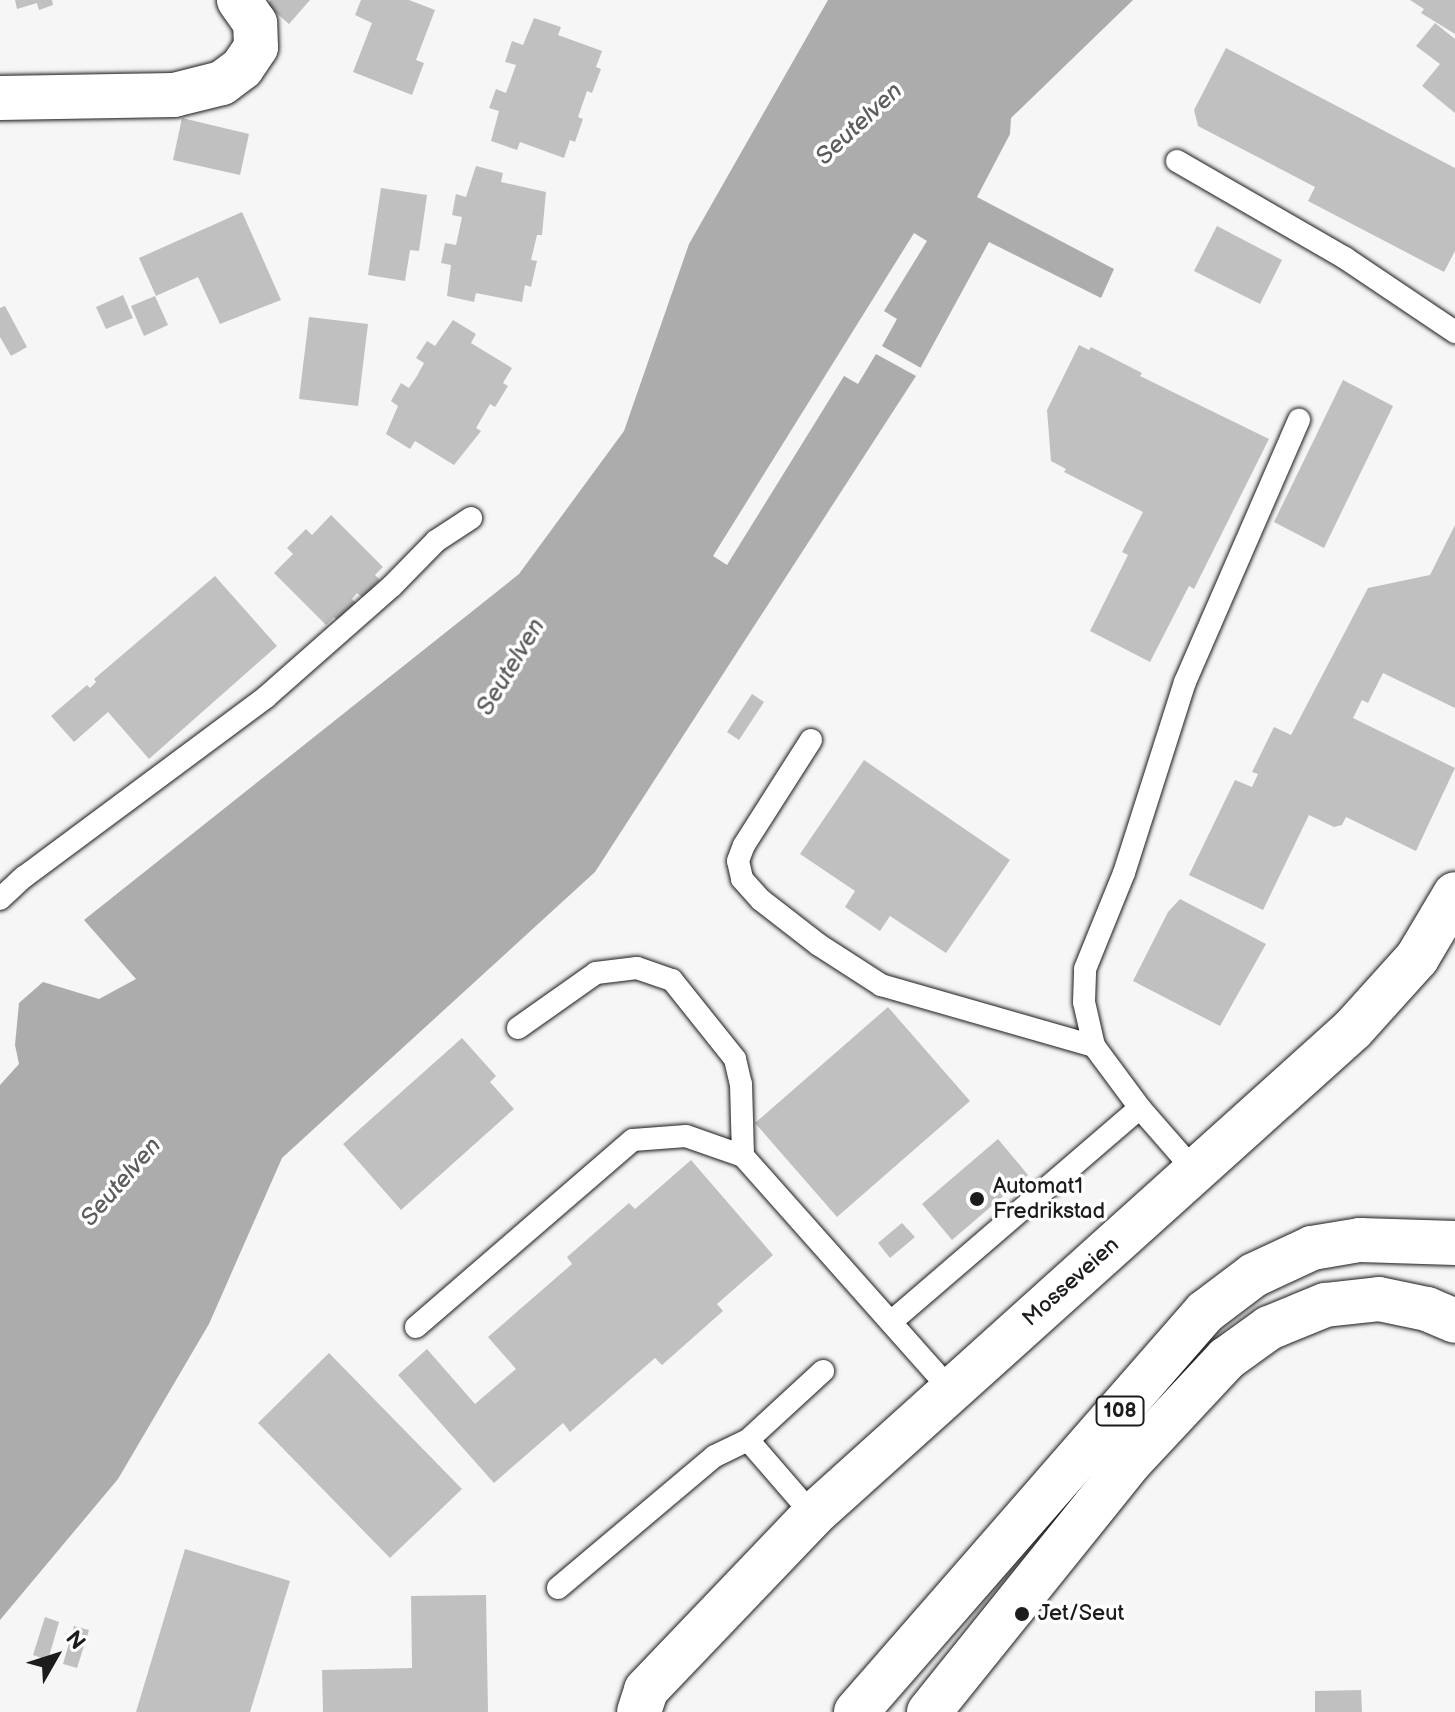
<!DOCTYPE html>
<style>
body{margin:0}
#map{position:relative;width:1455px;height:1712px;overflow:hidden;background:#f6f6f6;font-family:"Balsamiq Sans",sans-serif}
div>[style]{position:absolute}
.water>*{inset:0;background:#acacac}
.pier>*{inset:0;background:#f6f6f6}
.building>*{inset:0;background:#c0c0c0}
.roads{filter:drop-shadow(0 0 2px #1c1c1c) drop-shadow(0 0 2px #1c1c1c)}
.lane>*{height:22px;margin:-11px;padding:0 11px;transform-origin:11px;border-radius:11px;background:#fff}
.street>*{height:44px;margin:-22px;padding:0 22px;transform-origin:22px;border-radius:22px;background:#fff}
.primary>*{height:44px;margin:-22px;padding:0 22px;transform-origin:22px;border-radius:22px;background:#fff}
.dots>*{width:22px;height:22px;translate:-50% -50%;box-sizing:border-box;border:4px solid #fff;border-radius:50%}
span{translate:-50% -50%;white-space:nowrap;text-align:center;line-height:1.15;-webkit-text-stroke:7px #fff;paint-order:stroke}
.shield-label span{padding:2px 6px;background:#fff;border:2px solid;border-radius:6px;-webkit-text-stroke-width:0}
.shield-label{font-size:20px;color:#1c1c1c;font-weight:700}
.poi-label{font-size:22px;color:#1c1c1c}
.left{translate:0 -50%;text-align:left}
.street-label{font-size:22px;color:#1c1c1c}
.water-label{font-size:24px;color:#5d5d5d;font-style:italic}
.north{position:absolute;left:16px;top:1616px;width:80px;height:80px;-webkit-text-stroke:6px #fff;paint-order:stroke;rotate:51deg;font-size:22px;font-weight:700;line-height:32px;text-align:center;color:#1c1c1c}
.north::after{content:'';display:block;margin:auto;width:28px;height:36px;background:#1c1c1c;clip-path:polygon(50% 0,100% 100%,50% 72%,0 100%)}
</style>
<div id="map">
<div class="water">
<i style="clip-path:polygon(828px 0,1133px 0,1011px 118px,1010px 134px,977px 197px,1114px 269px,1101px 298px,989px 242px,916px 376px,595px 872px,282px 1158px,209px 1324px,118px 1479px,0 1620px,0 1085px,19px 1064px,15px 1045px,19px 1003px,43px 982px,99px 999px,136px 979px,84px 920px,519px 574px,624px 431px,689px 244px)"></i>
</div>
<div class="pier">
<i style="clip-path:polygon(914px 233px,927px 241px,884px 311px,897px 319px,882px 346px,921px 368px,916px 376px,876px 354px,858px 384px,844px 376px,727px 565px,713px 556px)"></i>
</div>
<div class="building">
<i style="clip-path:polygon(15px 0,52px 0,53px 5px,39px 10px,37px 3px,17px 9px)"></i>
<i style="clip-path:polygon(271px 0,310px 0,289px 24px,267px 5px)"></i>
<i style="clip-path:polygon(361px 0,409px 0,435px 10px,416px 60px,424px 63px,412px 95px,353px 72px,372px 23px,355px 15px)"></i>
<i style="clip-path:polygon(1410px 0,1455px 0,1455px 34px,1421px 13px,1424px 9px)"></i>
<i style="clip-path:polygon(534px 18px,561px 27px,558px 35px,602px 51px,596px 67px,601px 69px,592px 93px,587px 91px,578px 117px,583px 119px,575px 142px,570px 140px,564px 158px,520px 142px,517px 150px,491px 141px,499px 111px,489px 108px,496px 89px,506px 93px,516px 65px,505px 62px,512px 41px,523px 45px)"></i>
<i style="clip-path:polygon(1435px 23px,1455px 39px,1455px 113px,1422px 86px,1440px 64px,1416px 46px)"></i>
<i style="clip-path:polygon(1226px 48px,1455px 168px,1455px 251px,1444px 272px,1308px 201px,1315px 187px,1198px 126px,1194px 110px)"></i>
<i style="clip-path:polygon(182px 118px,249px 134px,240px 175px,173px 160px)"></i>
<i style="clip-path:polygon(476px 166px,503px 173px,501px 182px,546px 192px,542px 235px,537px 235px,531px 260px,537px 261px,531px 287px,525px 285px,522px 302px,476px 293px,474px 302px,447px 296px,451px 265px,441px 263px,445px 243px,456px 245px,462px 217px,452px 215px,456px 194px,466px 197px)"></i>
<i style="clip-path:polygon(381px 188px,427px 195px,419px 251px,410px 250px,405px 281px,368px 275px)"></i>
<i style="clip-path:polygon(242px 212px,281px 300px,220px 324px,198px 277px,156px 296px,139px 258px)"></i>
<i style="clip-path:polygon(1217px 226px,1282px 260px,1260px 304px,1194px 271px)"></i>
<i style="clip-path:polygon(123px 295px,133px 318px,106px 329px,96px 307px)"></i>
<i style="clip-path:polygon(155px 296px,168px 325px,144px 336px,131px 306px)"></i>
<i style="clip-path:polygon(5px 306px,27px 347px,11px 356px,0 337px,0 308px)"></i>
<i style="clip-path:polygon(309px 317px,368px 324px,358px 406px,299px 399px)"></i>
<i style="clip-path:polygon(453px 320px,476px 334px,471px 343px,512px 368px,503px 383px,508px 386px,495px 407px,490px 404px,476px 428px,481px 431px,454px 465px,415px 441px,410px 449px,386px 434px,398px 406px,391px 401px,401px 383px,409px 388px,417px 376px,424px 363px,416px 358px,427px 341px,435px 346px)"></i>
<i style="clip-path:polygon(1079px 345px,1089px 350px,1091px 347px,1142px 373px,1140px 376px,1269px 439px,1194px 589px,1189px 586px,1150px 662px,1090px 631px,1128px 555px,1122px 552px,1143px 512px,1064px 472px,1066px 469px,1051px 461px,1047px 410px)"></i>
<i style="clip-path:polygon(1343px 380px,1393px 406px,1324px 548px,1274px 522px)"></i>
<i style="clip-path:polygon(331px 515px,383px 567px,375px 575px,380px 580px,363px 598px,357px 593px,352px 599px,357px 604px,339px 622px,334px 617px,326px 625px,274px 573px,293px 554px,287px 548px,306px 529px,312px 535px)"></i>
<i style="clip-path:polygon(1455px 525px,1455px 708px,1383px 673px,1368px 703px,1362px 700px,1353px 718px,1455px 768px,1416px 851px,1346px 817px,1342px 825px,1334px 827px,1309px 815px,1263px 910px,1189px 875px,1235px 780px,1252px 787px,1258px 774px,1252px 772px,1274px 727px,1291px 735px,1368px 588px,1430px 575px)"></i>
<i style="clip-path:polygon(215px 576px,277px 646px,149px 759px,108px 712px,74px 742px,51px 716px,87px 685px,90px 688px,96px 682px,94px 679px)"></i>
<i style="clip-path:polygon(752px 694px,764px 702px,739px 740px,727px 732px)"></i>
<i style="clip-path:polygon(864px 760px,1010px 860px,946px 953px,890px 916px,880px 931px,845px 907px,855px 891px,800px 854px)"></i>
<i style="clip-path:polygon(1180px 899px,1266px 944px,1220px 1026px,1133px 981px,1168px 912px)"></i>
<i style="clip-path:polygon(888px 1007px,970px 1101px,837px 1217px,755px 1123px)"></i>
<i style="clip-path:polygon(462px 1038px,496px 1076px,490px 1082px,514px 1109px,401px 1210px,343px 1144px)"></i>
<i style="clip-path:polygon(998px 1139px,1028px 1175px,952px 1240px,922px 1204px)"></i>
<i style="clip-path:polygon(691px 1160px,773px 1255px,717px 1304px,723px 1311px,662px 1365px,655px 1358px,570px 1432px,563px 1423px,494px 1483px,398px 1375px,427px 1349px,475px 1404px,516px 1369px,488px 1337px,572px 1264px,567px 1257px,629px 1203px,635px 1209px)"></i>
<i style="clip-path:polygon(902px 1223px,915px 1237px,890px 1258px,878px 1243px)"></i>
<i style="clip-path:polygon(329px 1353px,462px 1489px,390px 1558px,258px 1423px)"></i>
<i style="clip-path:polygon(185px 1549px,290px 1581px,250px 1712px,136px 1712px)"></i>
<i style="clip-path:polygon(486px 1595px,488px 1712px,323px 1712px,322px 1670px,412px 1668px,411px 1596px)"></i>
<i style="clip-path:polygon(45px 1617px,59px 1622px,48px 1660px,33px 1655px)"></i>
<i style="clip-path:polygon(74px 1626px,89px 1630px,77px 1668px,63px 1664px)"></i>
<i style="clip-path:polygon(1361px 1690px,1362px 1712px,1315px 1712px,1315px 1691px)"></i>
</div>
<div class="roads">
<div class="lane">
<i style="left:1177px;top:161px;width:194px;rotate:30deg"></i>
<i style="left:1345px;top:258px;width:133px;rotate:33.9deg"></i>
<i style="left:811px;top:740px;width:125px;rotate:122.5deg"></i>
<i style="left:744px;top:845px;width:17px;rotate:111deg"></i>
<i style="left:738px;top:861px;width:18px;rotate:77deg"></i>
<i style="left:742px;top:879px;width:28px;rotate:48deg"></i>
<i style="left:761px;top:900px;width:73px;rotate:37.8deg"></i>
<i style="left:819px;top:945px;width:74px;rotate:32.8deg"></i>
<i style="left:881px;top:985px;width:222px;rotate:16deg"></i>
<i style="left:0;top:899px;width:33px;rotate:-43deg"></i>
<i style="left:24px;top:877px;width:302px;rotate:-36.6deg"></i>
<i style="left:266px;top:697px;width:168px;rotate:-41.4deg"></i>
<i style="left:392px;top:586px;width:63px;rotate:-45.6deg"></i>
<i style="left:436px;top:541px;width:42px;rotate:-33.3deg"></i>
<i style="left:518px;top:1028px;width:95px;rotate:-35.2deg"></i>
<i style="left:596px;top:973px;width:41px;rotate:-7deg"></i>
<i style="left:637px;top:968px;width:37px;rotate:19deg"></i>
<i style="left:672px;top:980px;width:101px;rotate:51.4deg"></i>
<i style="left:735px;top:1059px;width:26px;rotate:77deg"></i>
<i style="left:741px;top:1084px;width:72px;rotate:88.4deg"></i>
<i style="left:1194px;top:1170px;width:82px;rotate:-131.1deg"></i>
<i style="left:1140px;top:1108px;width:77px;rotate:-126.6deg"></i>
<i style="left:1094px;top:1046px;width:45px;rotate:-102.8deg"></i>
<i style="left:1084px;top:1002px;width:33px;rotate:-88deg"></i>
<i style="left:1085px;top:969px;width:104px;rotate:-67.9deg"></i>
<i style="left:1124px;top:873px;width:201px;rotate:-72.3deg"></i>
<i style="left:1185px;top:682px;width:286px;rotate:-66.5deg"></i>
<i style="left:891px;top:1322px;width:328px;rotate:-40.7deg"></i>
<i style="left:416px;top:1327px;width:286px;rotate:-40.8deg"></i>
<i style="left:633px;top:1140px;width:53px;rotate:-4.3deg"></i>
<i style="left:686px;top:1136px;width:60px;rotate:19.3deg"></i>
<i style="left:743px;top:1156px;width:313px;rotate:48.4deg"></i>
<i style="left:748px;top:1440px;width:102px;rotate:-42.6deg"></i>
<i style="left:558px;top:1588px;width:205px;rotate:-40.1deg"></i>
<i style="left:715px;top:1456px;width:37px;rotate:-26deg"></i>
<i style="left:748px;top:1440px;width:99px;rotate:49.1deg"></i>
</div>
<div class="street">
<i style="left:0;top:98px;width:174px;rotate:-1deg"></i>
<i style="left:174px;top:95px;width:49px;rotate:-14deg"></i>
<i style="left:222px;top:83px;width:25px;rotate:-37deg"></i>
<i style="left:242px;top:68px;width:25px;rotate:-56deg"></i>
<i style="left:256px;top:47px;width:24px;rotate:-92deg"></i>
<i style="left:255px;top:23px;width:28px;rotate:-125deg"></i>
<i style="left:639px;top:1712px;width:23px;rotate:-72deg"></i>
<i style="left:646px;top:1690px;width:242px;rotate:-46.3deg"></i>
<i style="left:813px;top:1515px;width:726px;rotate:-41.99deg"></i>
<i style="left:1353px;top:1029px;width:96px;rotate:-48deg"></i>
<i style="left:1417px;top:958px;width:74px;rotate:-59.3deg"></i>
</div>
<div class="primary">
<i style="left:856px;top:1712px;width:531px;rotate:-48.9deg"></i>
<i style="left:1205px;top:1312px;width:61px;rotate:-37.1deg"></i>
<i style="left:1254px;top:1275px;width:64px;rotate:-25deg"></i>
<i style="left:1312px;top:1248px;width:49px;rotate:-9.5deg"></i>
<i style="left:1360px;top:1240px;width:95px;rotate:1.8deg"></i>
<i style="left:929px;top:1712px;width:321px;rotate:-51.2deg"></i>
<i style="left:1130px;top:1462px;width:141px;rotate:-47deg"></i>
<i style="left:1226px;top:1359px;width:53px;rotate:-35.8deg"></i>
<i style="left:1269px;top:1328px;width:61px;rotate:-22.3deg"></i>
<i style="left:1325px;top:1305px;width:54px;rotate:-6.3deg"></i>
<i style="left:1379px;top:1299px;width:49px;rotate:11.8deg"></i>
<i style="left:1427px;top:1309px;width:30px;rotate:23deg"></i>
</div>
</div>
<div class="dots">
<i style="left:977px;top:1199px;background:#1c1c1c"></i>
<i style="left:1022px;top:1614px;background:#1c1c1c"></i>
</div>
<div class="shield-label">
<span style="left:1120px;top:1411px">108</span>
</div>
<div class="poi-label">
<span class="left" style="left:993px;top:1199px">Automat1<br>Fredrikstad</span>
<span class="left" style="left:1038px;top:1614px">Jet/Seut</span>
</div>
<div class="street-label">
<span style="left:1071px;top:1282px;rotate:-42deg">Mosseveien</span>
</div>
<div class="water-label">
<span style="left:859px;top:124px;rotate:-43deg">Seutelven</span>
<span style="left:511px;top:667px;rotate:-59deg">Seutelven</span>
<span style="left:121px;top:1182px;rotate:-49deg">Seutelven</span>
</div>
<div class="north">N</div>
</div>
